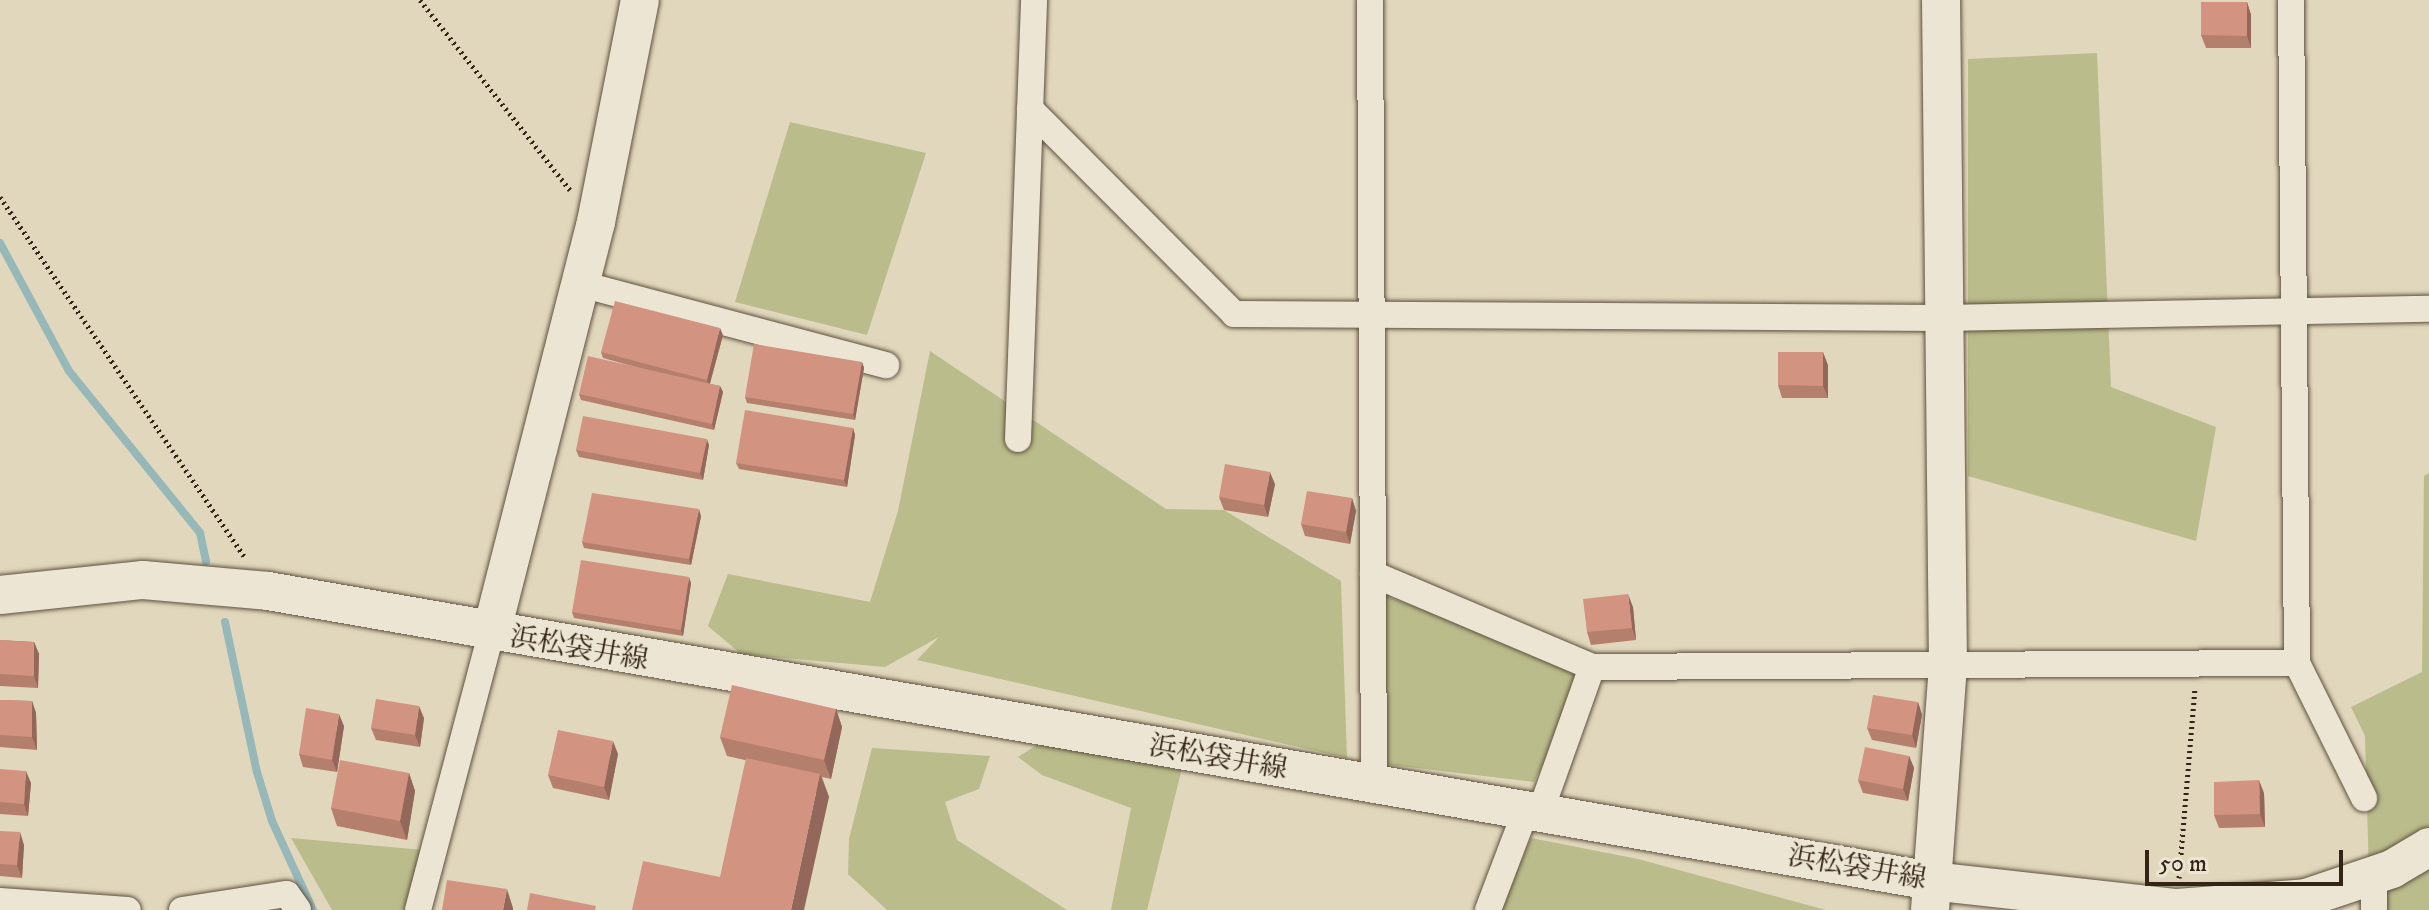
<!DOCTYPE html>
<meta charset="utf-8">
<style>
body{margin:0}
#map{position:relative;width:2429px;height:910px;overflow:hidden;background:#e1d7bc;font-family:"IM FELL DW Pica","Noto Serif JP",serif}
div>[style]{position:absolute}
.green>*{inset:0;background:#babc8b}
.stream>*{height:8px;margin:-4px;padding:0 4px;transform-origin:4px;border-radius:4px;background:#97b8b9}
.path>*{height:5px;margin-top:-2.5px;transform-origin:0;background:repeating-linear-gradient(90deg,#342415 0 2px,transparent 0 6px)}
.roads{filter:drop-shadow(0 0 2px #5f513f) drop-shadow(0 0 2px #5f513f)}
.street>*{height:26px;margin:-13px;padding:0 13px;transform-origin:13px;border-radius:13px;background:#ece5d3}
.secondary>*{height:38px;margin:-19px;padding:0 19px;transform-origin:19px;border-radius:19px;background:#ece5d3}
.wall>*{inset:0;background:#b57f6e}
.shaded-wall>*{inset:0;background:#93685a}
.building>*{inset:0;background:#d29480}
span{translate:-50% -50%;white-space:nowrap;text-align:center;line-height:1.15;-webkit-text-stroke:7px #ece5d3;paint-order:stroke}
.street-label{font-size:28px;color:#342415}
.scale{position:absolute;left:2145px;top:850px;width:198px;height:36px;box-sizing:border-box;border:4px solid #342415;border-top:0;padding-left:10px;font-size:24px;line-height:28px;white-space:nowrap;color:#342415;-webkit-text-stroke:6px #ece5d3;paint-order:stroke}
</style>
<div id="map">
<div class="green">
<i style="clip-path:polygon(2097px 53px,2111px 387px,2216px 427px,2196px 541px,1968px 476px,1968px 59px)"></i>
<i style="clip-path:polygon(790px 122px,926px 153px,867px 335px,735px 302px)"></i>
<i style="clip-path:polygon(930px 351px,1166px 509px,1224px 510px,1341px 581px,1347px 758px,917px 660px,939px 637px,885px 667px,741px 654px,708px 626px,728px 574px,870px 602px,898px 511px)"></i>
<i style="clip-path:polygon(2429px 473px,2429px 910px,2370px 910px,2365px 736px,2351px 707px,2422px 672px,2424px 476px)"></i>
<i style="clip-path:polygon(1373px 592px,1592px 667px,1534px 782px,1374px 763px)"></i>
<i style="clip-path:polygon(1040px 743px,1182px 768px,1147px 910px,1111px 910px,1131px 808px,1042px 775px,1018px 757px)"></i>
<i style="clip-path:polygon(872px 748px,990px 756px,979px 789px,945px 802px,957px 840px,1067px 910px,887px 910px,848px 874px,849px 839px)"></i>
<i style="clip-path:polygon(291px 838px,434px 851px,418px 910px,332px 910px)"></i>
<i style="clip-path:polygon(1531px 838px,1638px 859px,1826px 910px,1500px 910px)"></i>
</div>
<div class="stream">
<i style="left:0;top:243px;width:145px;rotate:61.7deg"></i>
<i style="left:69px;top:371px;width:208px;rotate:51deg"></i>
<i style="left:200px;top:533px;width:29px;rotate:78deg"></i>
<i style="left:225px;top:622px;width:153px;rotate:78deg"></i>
<i style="left:257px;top:772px;width:51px;rotate:73deg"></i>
<i style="left:272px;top:821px;width:98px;rotate:65.3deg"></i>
</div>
<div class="path">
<i style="left:420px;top:0;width:242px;rotate:51.7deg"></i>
<i style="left:0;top:197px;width:435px;rotate:55.8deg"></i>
<i style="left:2179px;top:878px;width:190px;rotate:-85.2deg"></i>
</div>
<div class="roads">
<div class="street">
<i style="left:1370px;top:0;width:785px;rotate:89.71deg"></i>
<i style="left:2291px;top:0;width:663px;rotate:89.48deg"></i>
<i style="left:2297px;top:663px;width:151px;rotate:63.6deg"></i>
<i style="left:1030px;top:109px;width:289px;rotate:45.1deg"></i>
<i style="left:1234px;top:314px;width:709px;rotate:0.32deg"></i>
<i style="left:1943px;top:318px;width:486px;rotate:-1.1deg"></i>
<i style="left:577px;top:283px;width:320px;rotate:14.9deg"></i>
<i style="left:1018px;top:439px;width:439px;rotate:-87.9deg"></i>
<i style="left:1373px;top:574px;width:238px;rotate:23deg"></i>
<i style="left:1592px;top:667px;width:705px;rotate:-0.33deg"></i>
<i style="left:1540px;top:813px;width:155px;rotate:-70.4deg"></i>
<i style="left:2374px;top:876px;width:34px;rotate:90deg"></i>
<i style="left:0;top:901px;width:128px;rotate:4deg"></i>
<i style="left:182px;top:910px;width:106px;rotate:-8.7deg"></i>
<i style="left:287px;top:894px;width:19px;rotate:55deg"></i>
<i style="left:418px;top:910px;width:285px;rotate:-75.2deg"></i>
<i style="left:1488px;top:910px;width:107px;rotate:-69.2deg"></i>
</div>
<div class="secondary">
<i style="left:0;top:595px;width:144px;rotate:-6deg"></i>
<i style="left:143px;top:580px;width:125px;rotate:5deg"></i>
<i style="left:268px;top:591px;width:1688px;rotate:9.89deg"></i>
<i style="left:1931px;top:881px;width:247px;rotate:6.3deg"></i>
<i style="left:2177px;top:908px;width:129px;rotate:-4.4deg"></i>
<i style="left:2306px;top:898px;width:91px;rotate:-18.6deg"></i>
<i style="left:2392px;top:869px;width:43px;rotate:-30.7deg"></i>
<i style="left:491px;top:634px;width:425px;rotate:-75.7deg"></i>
<i style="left:596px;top:222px;width:226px;rotate:-78.8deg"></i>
<i style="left:1930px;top:910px;width:245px;rotate:-85.8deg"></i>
<i style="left:1948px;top:666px;width:666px;rotate:-90.6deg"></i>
</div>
</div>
<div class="wall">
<i style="clip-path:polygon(2247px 2px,2251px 15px,2251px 48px,2206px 48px,2201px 35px)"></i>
<i style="clip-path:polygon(723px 335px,710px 384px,720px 386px,723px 392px,714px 430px,581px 400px,579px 394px,646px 370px,603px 358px,601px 352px)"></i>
<i style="clip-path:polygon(862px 362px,864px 368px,855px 420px,747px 403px,745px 397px)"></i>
<i style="clip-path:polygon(1828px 365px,1828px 398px,1782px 398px,1778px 385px)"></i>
<i style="clip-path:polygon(853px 428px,855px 435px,847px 487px,739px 469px,736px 463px)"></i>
<i style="clip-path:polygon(709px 445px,703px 480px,579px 457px,576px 450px)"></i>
<i style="clip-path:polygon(1275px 484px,1268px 517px,1224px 510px,1219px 497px)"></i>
<i style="clip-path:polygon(1352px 498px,1356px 511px,1350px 544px,1305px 536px,1301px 524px)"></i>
<i style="clip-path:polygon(701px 516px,691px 565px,584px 548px,582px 542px)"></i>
<i style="clip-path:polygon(691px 583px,683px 636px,574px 618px,572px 612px)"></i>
<i style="clip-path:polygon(1633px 607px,1636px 640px,1591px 645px,1587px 632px)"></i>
<i style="clip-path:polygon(0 640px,34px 642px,39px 654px,38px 688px,0 686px)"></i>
<i style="clip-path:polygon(0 700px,32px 701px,36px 713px,37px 750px,0 747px)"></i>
<i style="clip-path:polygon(1918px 702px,1922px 715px,1916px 748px,1872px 740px,1867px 728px)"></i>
<i style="clip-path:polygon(836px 709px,842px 727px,831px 779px,822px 777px,829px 797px,745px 760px,727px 756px,720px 737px)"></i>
<i style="clip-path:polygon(424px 718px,420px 747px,376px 740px,371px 728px)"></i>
<i style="clip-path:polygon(344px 726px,337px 772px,303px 767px,299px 754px)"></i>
<i style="clip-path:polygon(618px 754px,609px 800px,553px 788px,548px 775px)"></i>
<i style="clip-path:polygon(1909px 756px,1914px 768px,1908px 801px,1863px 793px,1858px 780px)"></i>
<i style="clip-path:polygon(0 769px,31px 783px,28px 816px,0 814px)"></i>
<i style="clip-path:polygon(409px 773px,415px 791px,407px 840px,337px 826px,331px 808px)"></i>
<i style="clip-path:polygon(2264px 793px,2265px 827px,2219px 828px,2214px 815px)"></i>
<i style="clip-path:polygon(0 831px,24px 845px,22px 878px,0 876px)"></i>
</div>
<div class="shaded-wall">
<i style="clip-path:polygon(2247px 2px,2251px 15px,2251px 48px,2247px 36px)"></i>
<i style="clip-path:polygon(720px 328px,723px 335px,709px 386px,707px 380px)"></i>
<i style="clip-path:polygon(1823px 352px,1828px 365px,1828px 398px,1823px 386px)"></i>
<i style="clip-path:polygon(862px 362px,864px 368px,855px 420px,853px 414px)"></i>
<i style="clip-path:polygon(720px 386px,723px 392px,714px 430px,712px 424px)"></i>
<i style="clip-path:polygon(853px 428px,855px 435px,847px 487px,844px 480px)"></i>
<i style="clip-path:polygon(707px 439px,709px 445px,703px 480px,700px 473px)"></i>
<i style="clip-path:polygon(1270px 472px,1275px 484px,1268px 517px,1264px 505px)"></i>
<i style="clip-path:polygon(1352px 498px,1356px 511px,1350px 544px,1346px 532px)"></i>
<i style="clip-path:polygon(699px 509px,701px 516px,691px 565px,689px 559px)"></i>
<i style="clip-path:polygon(689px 577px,691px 583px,683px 636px,681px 630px)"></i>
<i style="clip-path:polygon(1628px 594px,1633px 607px,1636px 640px,1632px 628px)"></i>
<i style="clip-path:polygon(34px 642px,39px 654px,38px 688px,34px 676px)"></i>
<i style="clip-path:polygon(32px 701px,36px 713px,37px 750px,32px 737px)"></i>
<i style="clip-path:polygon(1918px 702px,1922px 715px,1916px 748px,1912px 735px)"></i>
<i style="clip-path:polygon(419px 706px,424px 718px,420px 747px,415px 735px)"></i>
<i style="clip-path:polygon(836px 709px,842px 727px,831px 779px,824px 760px)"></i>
<i style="clip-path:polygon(339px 714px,344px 726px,337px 772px,332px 760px)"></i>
<i style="clip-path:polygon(613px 741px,618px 754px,609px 800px,604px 787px)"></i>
<i style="clip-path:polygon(1909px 756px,1914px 768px,1908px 801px,1903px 789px)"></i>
<i style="clip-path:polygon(26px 771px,31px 783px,28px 816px,24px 804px)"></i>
<i style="clip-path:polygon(409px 773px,415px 791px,407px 840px,400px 821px)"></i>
<i style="clip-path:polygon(820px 774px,829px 797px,804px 910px,791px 910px)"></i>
<i style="clip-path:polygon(2259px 780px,2264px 793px,2265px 827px,2260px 814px)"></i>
<i style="clip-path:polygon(20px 832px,24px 845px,22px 878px,17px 865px)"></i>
<i style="clip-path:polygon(507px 889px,513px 908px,513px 910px,503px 910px)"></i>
</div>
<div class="building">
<i style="clip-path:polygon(2201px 2px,2247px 2px,2247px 36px,2201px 35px)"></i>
<i style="clip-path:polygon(615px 301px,720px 328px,707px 380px,601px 352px)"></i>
<i style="clip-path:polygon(754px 344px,862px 362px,853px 414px,745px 397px)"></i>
<i style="clip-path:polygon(1778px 352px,1823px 352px,1823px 386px,1778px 385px)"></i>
<i style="clip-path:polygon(588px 356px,720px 386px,712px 424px,579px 394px)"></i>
<i style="clip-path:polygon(745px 410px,853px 428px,844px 480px,736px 463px)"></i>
<i style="clip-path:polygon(583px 416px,707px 439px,700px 473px,576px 450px)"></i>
<i style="clip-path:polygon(1225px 464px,1270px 472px,1264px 505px,1219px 497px)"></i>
<i style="clip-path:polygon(1307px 491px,1352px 498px,1346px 532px,1301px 524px)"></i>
<i style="clip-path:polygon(592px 493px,699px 509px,689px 559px,582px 542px)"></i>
<i style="clip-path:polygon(581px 560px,689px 577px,681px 630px,572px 612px)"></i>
<i style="clip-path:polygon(1628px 594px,1632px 628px,1587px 632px,1583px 599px)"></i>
<i style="clip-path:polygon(0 640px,34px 642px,34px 676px,0 674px)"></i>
<i style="clip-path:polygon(732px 685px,836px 709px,824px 760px,720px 737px)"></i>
<i style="clip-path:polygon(1873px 695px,1918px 702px,1912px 735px,1867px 728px)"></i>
<i style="clip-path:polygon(376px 699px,419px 706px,415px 735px,371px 728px)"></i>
<i style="clip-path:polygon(0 700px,32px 701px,32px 737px,0 735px)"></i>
<i style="clip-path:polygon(306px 708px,339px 714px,332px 760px,299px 754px)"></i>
<i style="clip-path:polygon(558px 730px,613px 741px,604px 787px,548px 775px)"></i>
<i style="clip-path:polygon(1865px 747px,1909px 756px,1903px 789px,1858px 780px)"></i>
<i style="clip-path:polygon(746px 758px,820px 774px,791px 910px,632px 910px,643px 861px,720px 877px)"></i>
<i style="clip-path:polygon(340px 760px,409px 773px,400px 821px,331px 808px)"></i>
<i style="clip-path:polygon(0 769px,26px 771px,24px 804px,0 802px)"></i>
<i style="clip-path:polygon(2259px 780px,2260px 814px,2214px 815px,2214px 782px)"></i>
<i style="clip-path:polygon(0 831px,20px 832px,17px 865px,0 864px)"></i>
<i style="clip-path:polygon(447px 880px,507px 889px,503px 910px,442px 910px)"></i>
<i style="clip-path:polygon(530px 893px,596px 906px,595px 910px,527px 910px)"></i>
</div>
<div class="street-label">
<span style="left:579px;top:649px;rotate:10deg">浜松袋井線</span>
<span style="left:1218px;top:758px;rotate:10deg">浜松袋井線</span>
<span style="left:1857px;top:868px;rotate:10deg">浜松袋井線</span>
</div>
<div class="scale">50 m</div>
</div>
